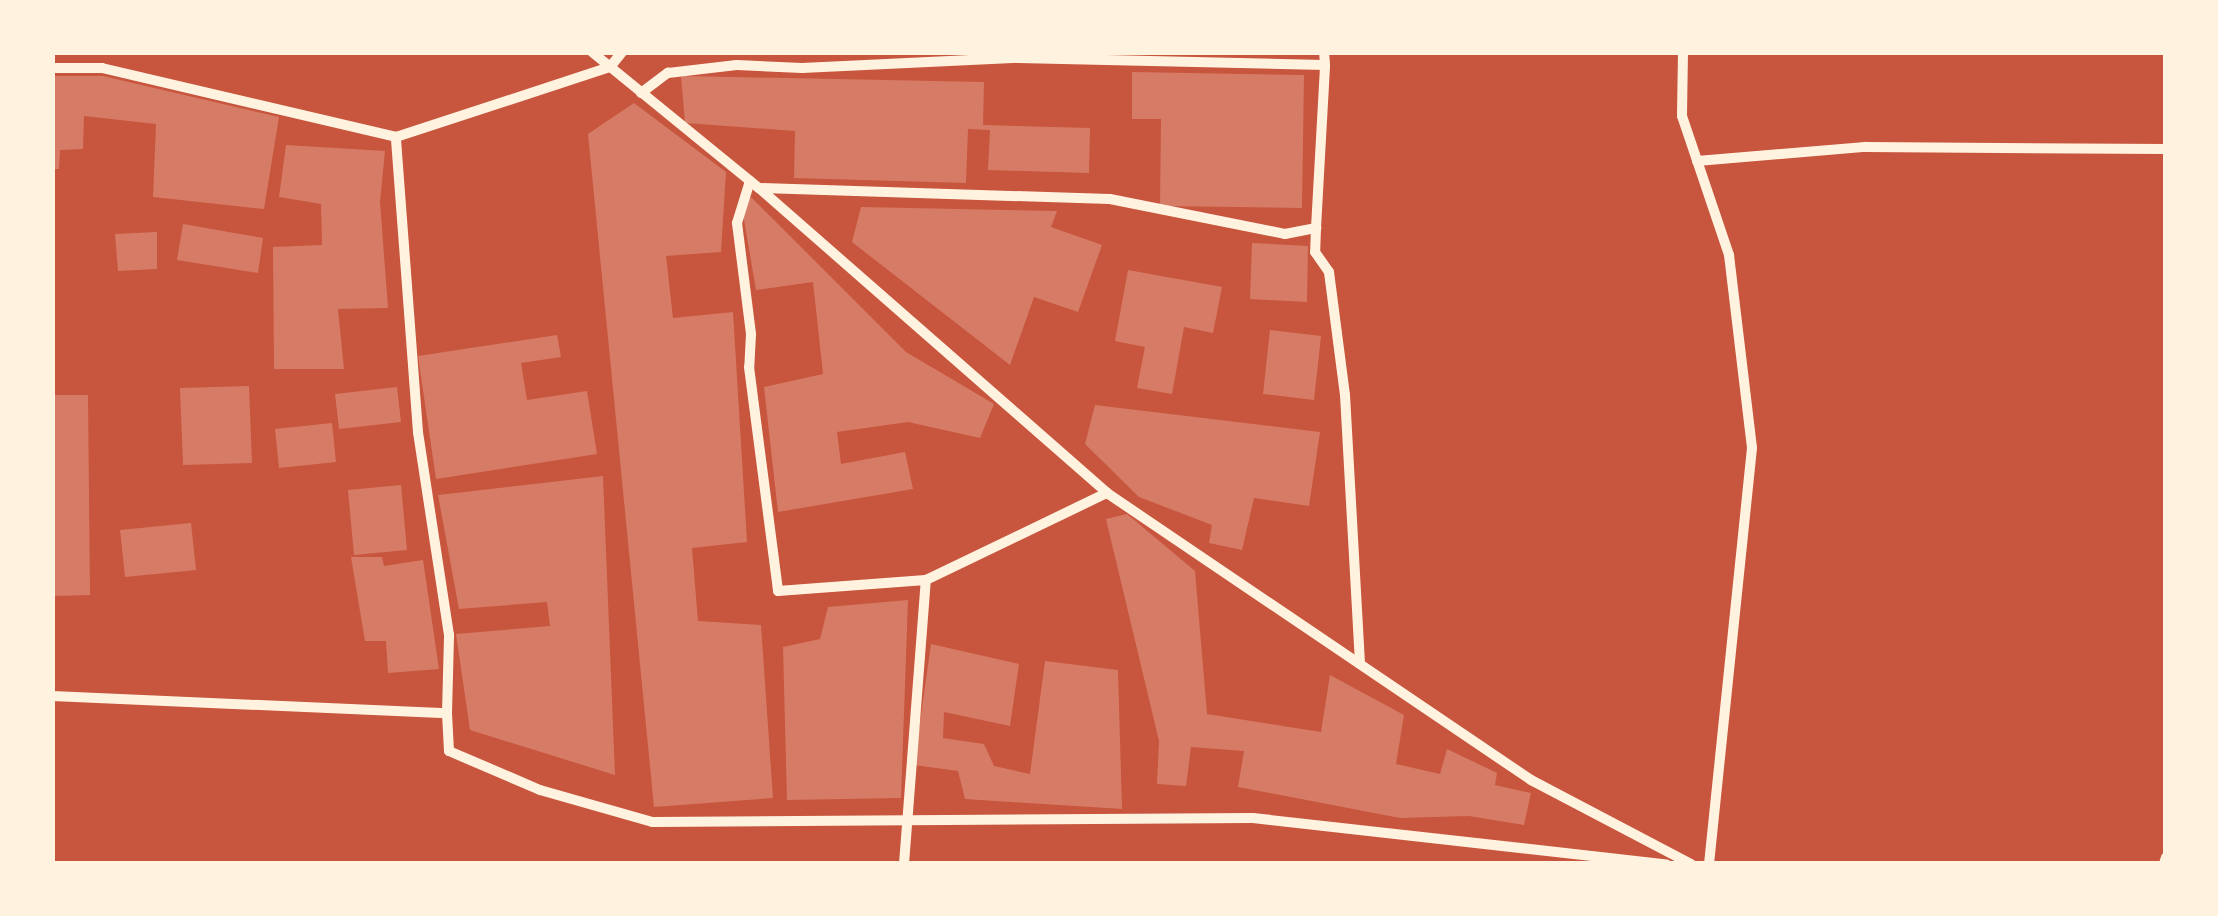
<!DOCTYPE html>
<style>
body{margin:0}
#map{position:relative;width:2218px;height:916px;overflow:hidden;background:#c8553d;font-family:Georgia,serif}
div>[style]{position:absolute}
.building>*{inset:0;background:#d67c66}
.minor>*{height:10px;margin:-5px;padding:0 5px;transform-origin:5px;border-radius:5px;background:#fff3e0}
span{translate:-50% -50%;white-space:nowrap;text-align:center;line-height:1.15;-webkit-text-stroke:10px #fff3e0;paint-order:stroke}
.frame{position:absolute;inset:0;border:55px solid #fff3e0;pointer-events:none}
</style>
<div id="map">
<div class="building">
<i style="clip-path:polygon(1132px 72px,1304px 75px,1302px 208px,1160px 206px,1161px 119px,1132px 119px)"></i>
<i style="clip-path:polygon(52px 76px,103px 76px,279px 117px,264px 209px,153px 197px,156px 124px,84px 116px,83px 149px,60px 150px,59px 169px,52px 169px)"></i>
<i style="clip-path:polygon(681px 76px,984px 82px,983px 125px,1090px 128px,1089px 173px,988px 170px,990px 130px,968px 129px,966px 183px,794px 178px,795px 131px,685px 123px)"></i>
<i style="clip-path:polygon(634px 103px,726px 172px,721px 252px,666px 256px,673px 318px,733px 312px,747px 542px,692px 548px,698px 621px,761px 625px,773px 798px,654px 807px,588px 134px)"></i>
<i style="clip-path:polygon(286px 145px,385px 151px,380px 202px,388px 308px,338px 309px,344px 369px,274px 369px,273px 247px,322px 245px,321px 204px,279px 197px)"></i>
<i style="clip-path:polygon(751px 197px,906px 352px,994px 404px,980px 438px,908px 422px,837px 432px,841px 464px,905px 452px,913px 489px,778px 512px,764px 387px,823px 374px,813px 282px,756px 290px,742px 208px)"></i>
<i style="clip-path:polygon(861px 207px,1057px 211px,1051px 227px,1102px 245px,1078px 312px,1034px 297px,1010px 365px,852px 242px)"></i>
<i style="clip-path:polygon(183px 224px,263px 238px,258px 273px,177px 260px)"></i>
<i style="clip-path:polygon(157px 232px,157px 269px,118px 271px,115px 234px)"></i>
<i style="clip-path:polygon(1252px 243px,1308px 246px,1307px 302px,1250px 299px)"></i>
<i style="clip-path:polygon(1128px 270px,1222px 287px,1213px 333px,1184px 327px,1172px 394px,1137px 388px,1145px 347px,1115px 341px)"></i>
<i style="clip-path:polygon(1270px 330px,1321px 336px,1314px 400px,1263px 394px)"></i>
<i style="clip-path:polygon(557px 335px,561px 357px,521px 363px,527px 400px,587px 391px,597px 454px,436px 479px,418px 356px)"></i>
<i style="clip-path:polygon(249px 386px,252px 463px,183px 465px,180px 388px)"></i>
<i style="clip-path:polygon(397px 387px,401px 422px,339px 429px,335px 394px)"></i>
<i style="clip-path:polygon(52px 395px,88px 395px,90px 595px,52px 596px)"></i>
<i style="clip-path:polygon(1095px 405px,1320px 432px,1309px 506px,1254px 498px,1242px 550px,1209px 543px,1212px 525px,1139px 497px,1085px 444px)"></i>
<i style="clip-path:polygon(332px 423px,336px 462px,279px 468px,275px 429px)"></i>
<i style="clip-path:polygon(603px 476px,615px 775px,470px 730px,456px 634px,550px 626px,547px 602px,459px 609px,438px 495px)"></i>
<i style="clip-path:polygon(401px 485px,407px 550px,354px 555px,348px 490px)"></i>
<i style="clip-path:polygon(1127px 514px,1195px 571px,1207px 714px,1321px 732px,1330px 675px,1404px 715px,1396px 764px,1440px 774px,1447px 749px,1497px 773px,1495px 785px,1531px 793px,1524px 825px,1469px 816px,1400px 818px,1238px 787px,1244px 751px,1191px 747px,1186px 786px,1157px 784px,1159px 741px,1106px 519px)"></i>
<i style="clip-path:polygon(191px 523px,196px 570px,125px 577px,120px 530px)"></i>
<i style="clip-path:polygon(351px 557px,382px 557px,384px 566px,423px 560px,439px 669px,388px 673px,386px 641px,365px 641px)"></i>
<i style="clip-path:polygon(908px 600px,901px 798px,787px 800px,783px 647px,820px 639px,828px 607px)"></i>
<i style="clip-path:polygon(931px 644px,1019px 664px,1010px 726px,944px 712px,943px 738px,984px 744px,994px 766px,1030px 774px,1045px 661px,1118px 670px,1122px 809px,965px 799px,958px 771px,914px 765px)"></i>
</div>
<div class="minor">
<i style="left:592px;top:52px;width:215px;rotate:39.2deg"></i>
<i style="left:759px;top:188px;width:463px;rotate:41.2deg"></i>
<i style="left:1107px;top:493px;width:512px;rotate:34.09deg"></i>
<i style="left:1531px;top:780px;width:181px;rotate:27.7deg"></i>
<i style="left:1683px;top:52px;width:64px;rotate:90.9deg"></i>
<i style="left:1682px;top:116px;width:147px;rotate:71.3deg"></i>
<i style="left:1729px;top:255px;width:194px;rotate:83.2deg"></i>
<i style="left:1752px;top:448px;width:418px;rotate:95.9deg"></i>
<i style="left:52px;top:68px;width:50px"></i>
<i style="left:102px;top:68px;width:302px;rotate:13.2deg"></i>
<i style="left:641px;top:93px;width:34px;rotate:-37deg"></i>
<i style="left:668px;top:73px;width:69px;rotate:-6.6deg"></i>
<i style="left:737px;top:65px;width:65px;rotate:2.6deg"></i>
<i style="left:802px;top:68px;width:216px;rotate:-2.7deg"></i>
<i style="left:1018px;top:58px;width:307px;rotate:1.3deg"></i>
<i style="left:1325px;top:65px;width:13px;rotate:-94deg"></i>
<i style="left:1697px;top:161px;width:169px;rotate:-4.8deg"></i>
<i style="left:1865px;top:147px;width:301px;rotate:0.4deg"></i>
<i style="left:750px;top:181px;width:44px;rotate:107.2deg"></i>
<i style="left:737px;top:223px;width:112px;rotate:82.8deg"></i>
<i style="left:751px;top:334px;width:33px;rotate:93deg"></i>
<i style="left:749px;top:367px;width:226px;rotate:82.6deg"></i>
<i style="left:778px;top:591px;width:148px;rotate:-4.3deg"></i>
<i style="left:759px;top:188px;width:351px;rotate:1.8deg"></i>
<i style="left:1110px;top:199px;width:178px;rotate:11.3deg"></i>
<i style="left:1285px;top:234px;width:32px;rotate:-11deg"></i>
<i style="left:1316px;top:228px;width:24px;rotate:92deg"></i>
<i style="left:1315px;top:252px;width:24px;rotate:55deg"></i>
<i style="left:1329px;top:272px;width:124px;rotate:82.6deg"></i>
<i style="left:1345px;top:395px;width:269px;rotate:86.8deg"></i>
<i style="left:1316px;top:228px;width:163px;rotate:-86.8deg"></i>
<i style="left:52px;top:696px;width:395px;rotate:2.5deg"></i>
<i style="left:447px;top:713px;width:38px;rotate:87deg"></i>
<i style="left:449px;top:751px;width:99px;rotate:23.2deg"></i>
<i style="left:540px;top:790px;width:116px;rotate:15.9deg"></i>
<i style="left:652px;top:822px;width:601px;rotate:-0.38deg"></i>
<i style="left:1253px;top:818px;width:416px;rotate:6.4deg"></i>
<i style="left:447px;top:713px;width:78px;rotate:-88.5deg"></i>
<i style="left:449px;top:635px;width:205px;rotate:-98.7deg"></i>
<i style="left:418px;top:432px;width:296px;rotate:-94.3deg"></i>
<i style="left:396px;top:137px;width:225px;rotate:-18.1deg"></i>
<i style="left:610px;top:67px;width:19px;rotate:-51deg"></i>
<i style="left:904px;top:864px;width:285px;rotate:-85.6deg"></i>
<i style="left:926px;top:580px;width:201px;rotate:-25.7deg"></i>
<i style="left:2164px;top:864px;width:7px;rotate:-74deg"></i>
</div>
<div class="frame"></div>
</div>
